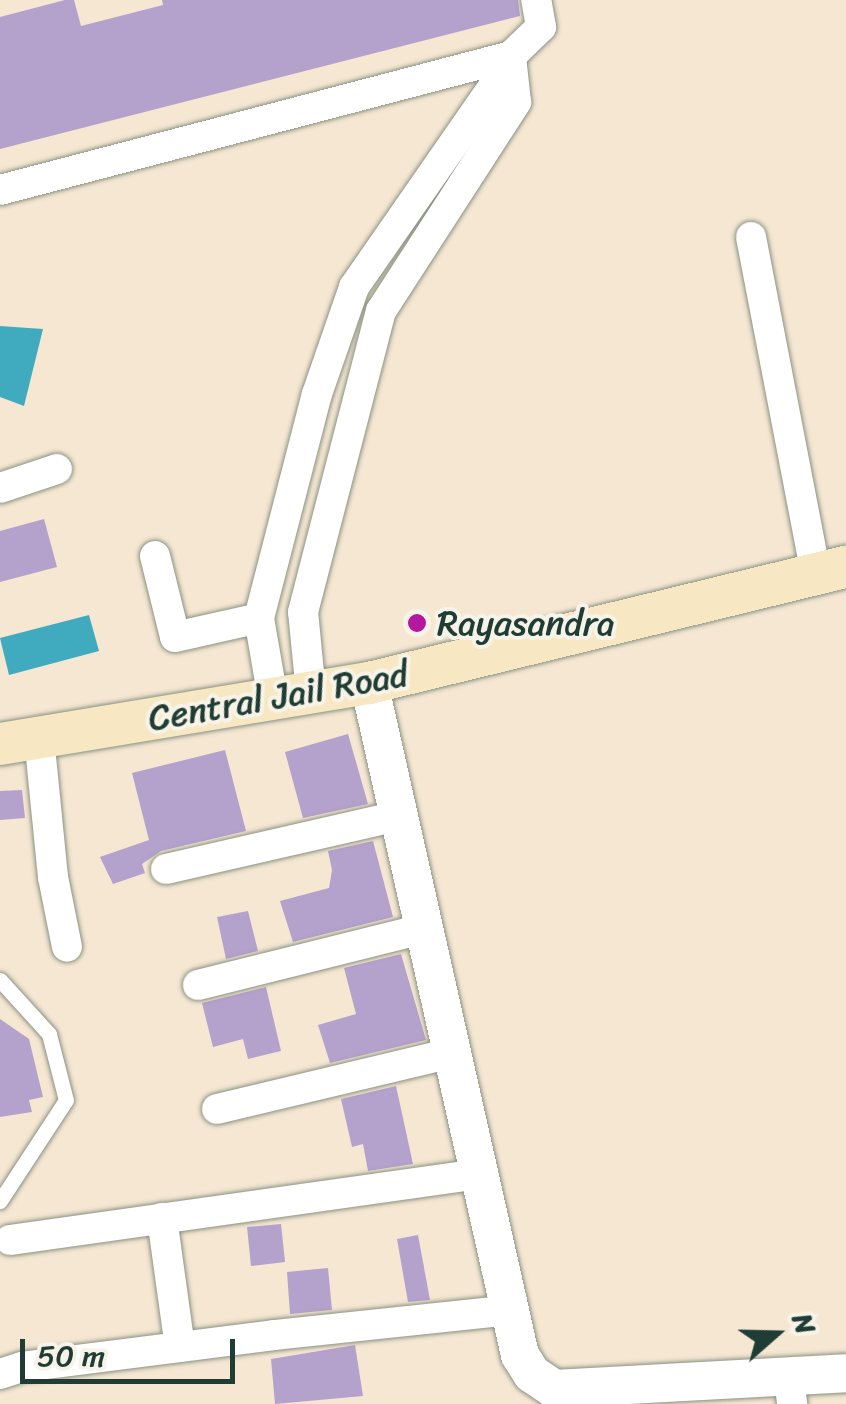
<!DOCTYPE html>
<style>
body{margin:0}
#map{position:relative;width:846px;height:1404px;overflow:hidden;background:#f5e7d2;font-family:Sriracha,sans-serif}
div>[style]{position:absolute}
.water>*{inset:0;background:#40abbf}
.building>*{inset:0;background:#b4a1cc}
.roads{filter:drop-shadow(0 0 2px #8a9283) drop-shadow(0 0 2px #8a9283)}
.service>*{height:15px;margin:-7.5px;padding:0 7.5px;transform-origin:7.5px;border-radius:7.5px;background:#fff}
.minor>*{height:30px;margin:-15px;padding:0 15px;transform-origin:15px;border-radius:15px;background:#fff}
.tertiary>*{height:38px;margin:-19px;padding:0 19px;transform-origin:19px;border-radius:19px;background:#fff}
.secondary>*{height:42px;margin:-21px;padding:0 21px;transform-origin:21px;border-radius:21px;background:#f7e8c3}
.dots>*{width:28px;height:28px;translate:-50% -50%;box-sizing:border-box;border:5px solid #f7f3e8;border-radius:50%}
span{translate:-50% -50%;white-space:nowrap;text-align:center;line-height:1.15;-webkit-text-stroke:8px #f7f3e8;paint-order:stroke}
.poi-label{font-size:35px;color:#1f3d34}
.left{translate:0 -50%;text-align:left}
.street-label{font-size:35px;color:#1f3d34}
.north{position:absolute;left:726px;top:1284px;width:100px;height:100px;-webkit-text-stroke:8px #f7f3e8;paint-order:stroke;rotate:70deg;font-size:28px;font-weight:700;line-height:40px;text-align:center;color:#1f3d34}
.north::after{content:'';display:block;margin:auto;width:35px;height:45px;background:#1f3d34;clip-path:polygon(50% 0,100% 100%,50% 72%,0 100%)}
.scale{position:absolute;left:20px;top:1339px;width:215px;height:45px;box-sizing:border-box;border:5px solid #1f3d34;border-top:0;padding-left:12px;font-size:30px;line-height:35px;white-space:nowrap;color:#1f3d34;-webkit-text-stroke:8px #f7f3e8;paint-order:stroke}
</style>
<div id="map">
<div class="water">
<i style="clip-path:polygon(0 326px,43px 329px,24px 406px,0 397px)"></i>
<i style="clip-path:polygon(89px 615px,99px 651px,9px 675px,0 638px)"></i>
</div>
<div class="building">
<i style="clip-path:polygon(65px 0,74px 0,81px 26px,163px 5px,162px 0,518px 0,520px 16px,0 149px,0 17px)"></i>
<i style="clip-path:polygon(44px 519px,57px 567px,0 582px,0 531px)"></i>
<i style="clip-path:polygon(348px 734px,368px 804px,303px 818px,285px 752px)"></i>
<i style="clip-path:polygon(225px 750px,246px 831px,161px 851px,142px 864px,145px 873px,113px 884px,100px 857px,149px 840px,132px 773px)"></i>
<i style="clip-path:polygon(22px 790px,25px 818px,0 820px,0 791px)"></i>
<i style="clip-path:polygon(373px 841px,393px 917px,293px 942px,280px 901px,329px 888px,332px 870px,328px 851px)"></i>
<i style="clip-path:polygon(248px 911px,258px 951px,226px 959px,217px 917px)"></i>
<i style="clip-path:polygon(401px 954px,426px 1040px,330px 1063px,318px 1025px,356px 1014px,344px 968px)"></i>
<i style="clip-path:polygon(266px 987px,281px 1051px,248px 1059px,243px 1039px,213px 1047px,202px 1003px)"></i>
<i style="clip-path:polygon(0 1019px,29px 1039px,43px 1097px,29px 1100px,32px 1112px,0 1117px)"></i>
<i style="clip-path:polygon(396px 1086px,413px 1164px,368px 1171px,363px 1144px,352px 1147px,341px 1099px)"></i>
<i style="clip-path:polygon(281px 1224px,285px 1262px,251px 1266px,247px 1227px)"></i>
<i style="clip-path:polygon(418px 1235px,430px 1300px,408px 1302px,397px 1239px)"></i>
<i style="clip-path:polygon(328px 1268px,332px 1310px,290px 1314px,287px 1272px)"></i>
<i style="clip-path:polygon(355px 1345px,363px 1396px,275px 1404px,271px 1359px)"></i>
</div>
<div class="roads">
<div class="service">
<i style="left:0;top:980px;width:73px;rotate:47.8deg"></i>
<i style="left:49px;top:1034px;width:68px;rotate:75.6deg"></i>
<i style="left:66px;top:1100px;width:121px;rotate:123.2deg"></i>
</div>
<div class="minor">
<i style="left:0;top:190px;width:528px;rotate:-14.69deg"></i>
<i style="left:511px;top:56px;width:42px;rotate:-44deg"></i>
<i style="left:541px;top:27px;width:27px;rotate:-100deg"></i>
<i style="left:751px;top:237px;width:344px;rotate:79.1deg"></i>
<i style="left:0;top:488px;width:60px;rotate:-18.4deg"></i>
<i style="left:155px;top:556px;width:83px;rotate:76.1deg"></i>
<i style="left:175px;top:637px;width:86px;rotate:-12.7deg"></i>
<i style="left:311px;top:693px;width:81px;rotate:-95.6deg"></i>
<i style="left:303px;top:612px;width:311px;rotate:-75.5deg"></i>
<i style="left:381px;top:311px;width:249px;rotate:-57.1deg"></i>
<i style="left:516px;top:102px;width:45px;rotate:-96.3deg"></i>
<i style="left:273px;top:699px;width:82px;rotate:-99.8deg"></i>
<i style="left:259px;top:618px;width:231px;rotate:-75.5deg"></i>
<i style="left:317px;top:394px;width:113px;rotate:-70.9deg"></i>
<i style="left:354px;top:287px;width:244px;rotate:-55.2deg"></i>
<i style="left:493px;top:87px;width:20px;rotate:-33deg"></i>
<i style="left:39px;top:737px;width:141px;rotate:84.3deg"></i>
<i style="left:53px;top:877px;width:71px;rotate:78.7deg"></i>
<i style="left:166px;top:869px;width:238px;rotate:-12.9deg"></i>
<i style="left:198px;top:985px;width:232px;rotate:-14deg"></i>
<i style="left:217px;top:1109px;width:242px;rotate:-13.4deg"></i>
<i style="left:162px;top:1218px;width:130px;rotate:82.1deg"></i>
<i style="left:10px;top:1240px;width:474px;rotate:-8deg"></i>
<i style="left:0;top:1374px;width:23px;rotate:-18deg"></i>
<i style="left:22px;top:1367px;width:254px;rotate:-7.2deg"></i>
<i style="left:274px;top:1335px;width:237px;rotate:-6deg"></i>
<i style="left:789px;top:1378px;width:26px;rotate:83deg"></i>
</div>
<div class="tertiary">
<i style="left:369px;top:683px;width:689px;rotate:77.34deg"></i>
<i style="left:520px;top:1355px;width:22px;rotate:58deg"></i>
<i style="left:532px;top:1374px;width:27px;rotate:34deg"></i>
<i style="left:554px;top:1389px;width:292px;rotate:-3.1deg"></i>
</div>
<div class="secondary">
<i style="left:0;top:744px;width:374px;rotate:-9.4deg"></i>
<i style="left:369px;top:683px;width:491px;rotate:-13.7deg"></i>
</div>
</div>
<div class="dots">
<i style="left:417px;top:623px;background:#b5179e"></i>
</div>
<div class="poi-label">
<span class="left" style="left:437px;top:623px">Rayasandra</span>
</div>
<div class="street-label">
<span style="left:278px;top:696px;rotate:-10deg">Central Jail Road</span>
</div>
<div class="north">N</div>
<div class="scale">50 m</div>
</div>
